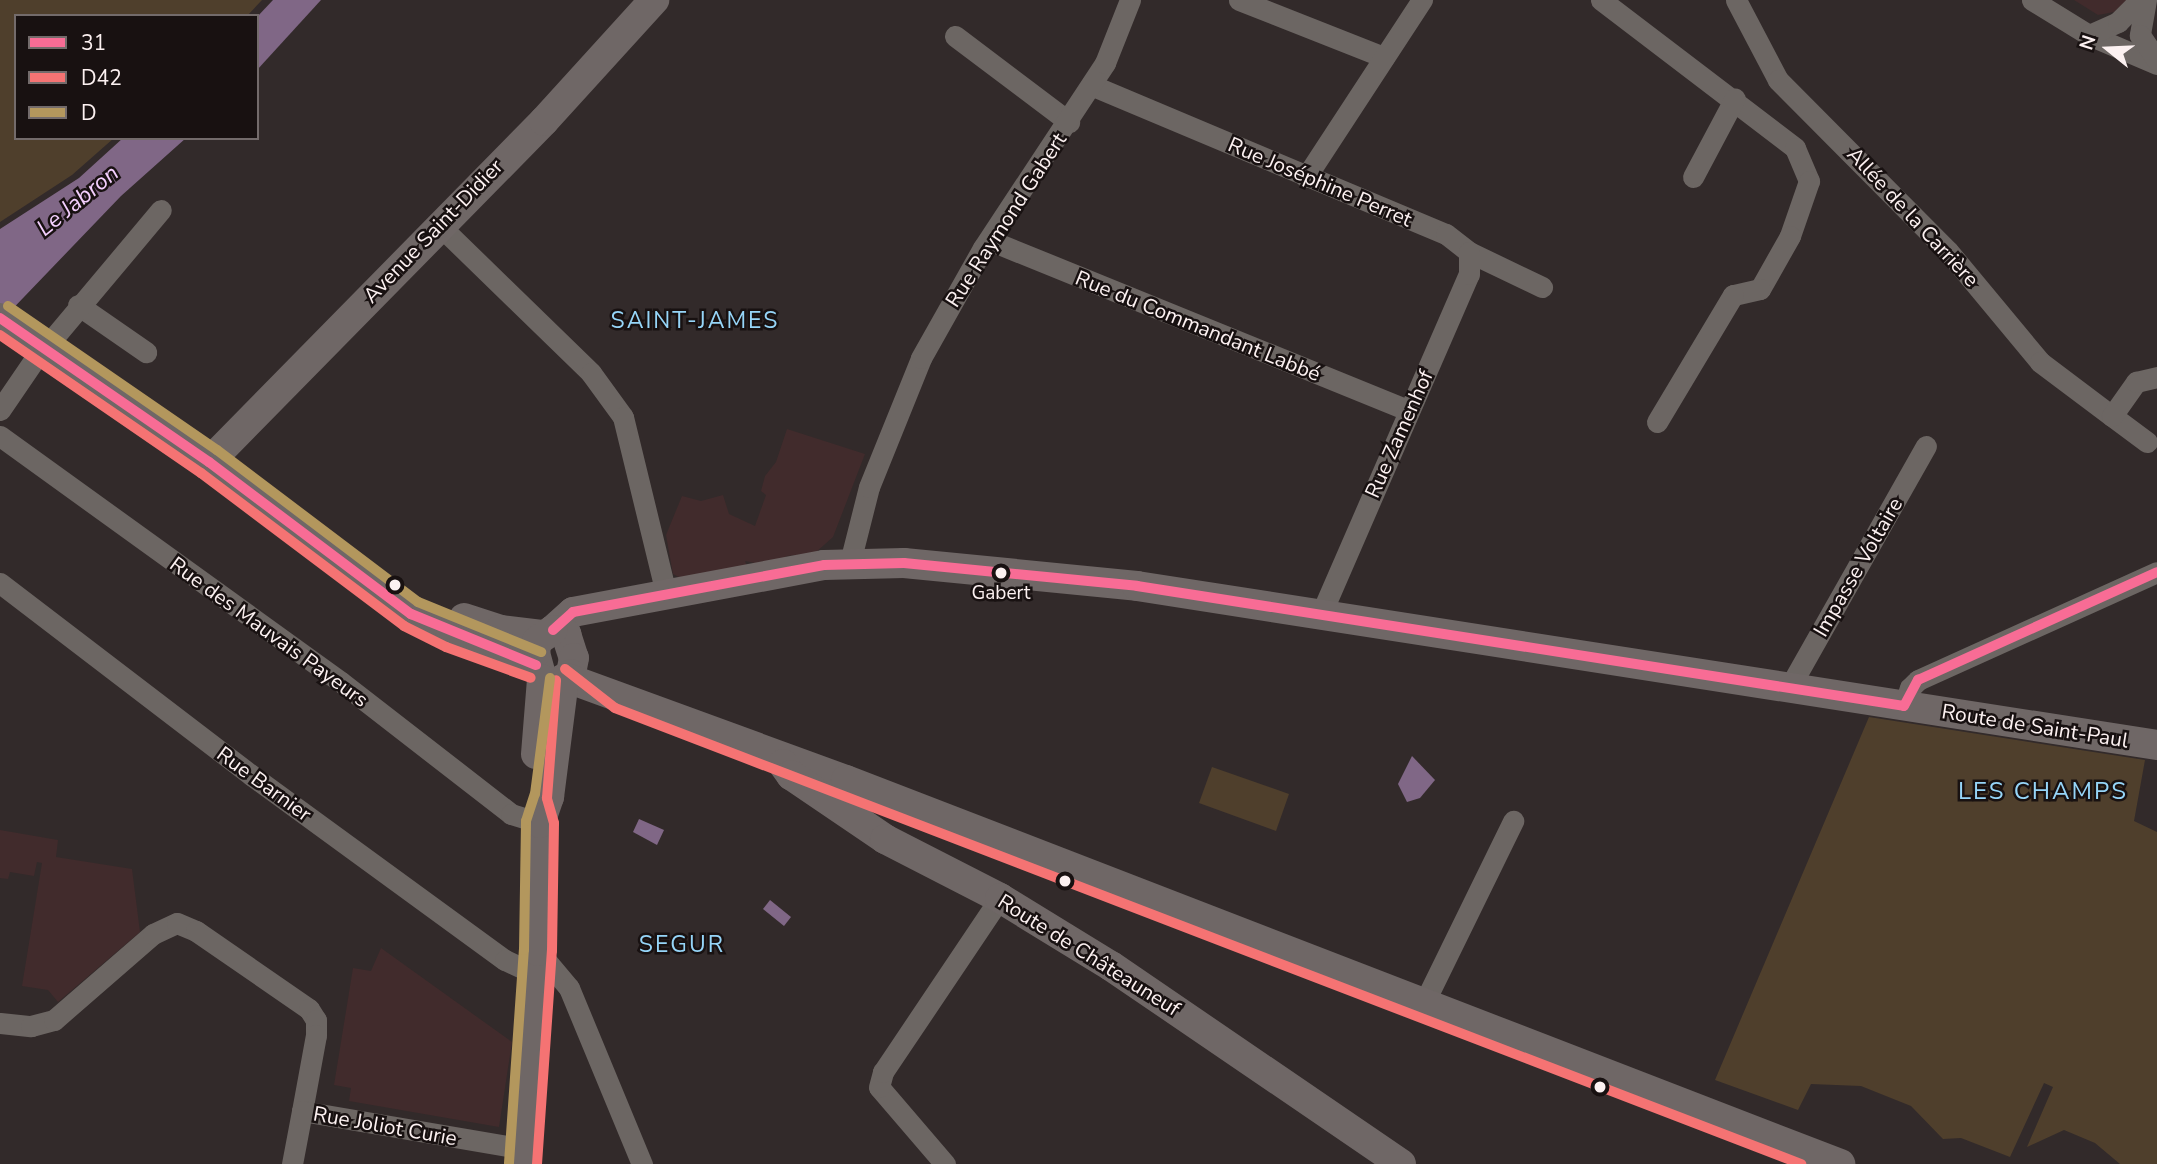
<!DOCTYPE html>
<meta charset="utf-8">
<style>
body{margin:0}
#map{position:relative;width:2157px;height:1164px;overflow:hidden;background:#322a2a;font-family:"Nunito Sans",sans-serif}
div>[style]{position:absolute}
.built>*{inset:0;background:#412b2c}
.green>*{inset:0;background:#4f3f2c}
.water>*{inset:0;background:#806786}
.street>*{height:21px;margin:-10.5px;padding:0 10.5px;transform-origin:10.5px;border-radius:10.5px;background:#6c6663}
.secondary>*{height:30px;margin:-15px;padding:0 15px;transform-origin:15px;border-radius:15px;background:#6f6766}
.bus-1>*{height:10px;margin:-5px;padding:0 5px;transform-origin:5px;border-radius:5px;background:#f86c95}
.bus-2>*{height:10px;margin:-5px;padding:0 5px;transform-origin:5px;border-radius:5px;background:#f57373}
.bus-3>*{height:10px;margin:-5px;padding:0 5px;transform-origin:5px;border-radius:5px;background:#b3975d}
.dots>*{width:19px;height:19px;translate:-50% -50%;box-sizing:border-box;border:4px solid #181111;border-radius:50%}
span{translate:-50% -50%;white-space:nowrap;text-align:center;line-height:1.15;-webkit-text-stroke:5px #181111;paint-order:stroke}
.bus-label{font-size:19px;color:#fcf1f1}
.street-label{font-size:21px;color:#fcf1f1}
.water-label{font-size:23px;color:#f4d0fe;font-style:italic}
.neighbourhood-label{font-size:23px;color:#96d5f8;letter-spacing:2px}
.quarter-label{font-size:24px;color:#96d5f8;letter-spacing:2px}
.legend{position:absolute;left:14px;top:14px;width:245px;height:126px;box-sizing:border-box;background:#181111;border:2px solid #736b6b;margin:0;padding:9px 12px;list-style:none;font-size:21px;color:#fcf1f1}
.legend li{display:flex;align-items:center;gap:14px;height:35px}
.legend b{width:35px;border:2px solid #736b6b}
.north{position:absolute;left:2073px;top:14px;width:70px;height:70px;-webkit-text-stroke:5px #181111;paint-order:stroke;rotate:288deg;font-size:19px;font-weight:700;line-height:28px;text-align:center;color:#fcf1f1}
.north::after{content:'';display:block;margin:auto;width:24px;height:32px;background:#fcf1f1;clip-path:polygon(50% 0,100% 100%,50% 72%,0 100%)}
</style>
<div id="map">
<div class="built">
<i style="clip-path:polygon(2074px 0,2127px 0,2114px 12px,2098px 15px)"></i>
<i style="clip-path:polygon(787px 429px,865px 454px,833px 537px,815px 553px,787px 556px,771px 566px,745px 561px,748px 569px,686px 581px,673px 574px,666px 535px,682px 496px,701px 501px,723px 495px,729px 514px,755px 526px,766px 495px,761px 491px,765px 476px,776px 462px)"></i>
<i style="clip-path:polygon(0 830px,58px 840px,56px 857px,132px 869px,140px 932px,58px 1002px,48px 990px,22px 986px,42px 863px,37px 862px,34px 876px,10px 872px,8px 879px,0 878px)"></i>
<i style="clip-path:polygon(381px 948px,512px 1042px,499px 1127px,349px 1101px,351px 1088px,334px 1085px,353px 968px,371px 971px)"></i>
</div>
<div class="green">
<i style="clip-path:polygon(0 0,262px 0,247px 16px,16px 16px,16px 138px,114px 138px,72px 175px,0 222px)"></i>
<i style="clip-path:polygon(1869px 717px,2145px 760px,2134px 821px,2157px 832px,2157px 1164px,2120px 1164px,2095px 1143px,2064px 1130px,2027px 1147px,2053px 1087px,2044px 1083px,2010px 1157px,1961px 1138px,1943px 1139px,1911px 1106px,1861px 1086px,1811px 1084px,1798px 1110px,1715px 1080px)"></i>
<i style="clip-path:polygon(1212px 767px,1289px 794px,1276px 831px,1199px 803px)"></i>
</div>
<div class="water">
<i style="clip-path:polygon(273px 0,321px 0,257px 70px,257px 17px)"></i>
<i style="clip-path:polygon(123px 138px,186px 138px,121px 196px,0 322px,0 229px,79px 178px)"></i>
<i style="clip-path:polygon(1412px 756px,1435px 780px,1420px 798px,1407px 802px,1398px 784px)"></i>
<i style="clip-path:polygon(639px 819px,664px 830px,657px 845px,633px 832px)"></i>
<i style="clip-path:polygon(770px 900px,791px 917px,784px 926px,763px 909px)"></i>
</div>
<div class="street">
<i style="left:1239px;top:0;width:156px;rotate:21.5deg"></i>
<i style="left:1601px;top:0;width:244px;rotate:37.3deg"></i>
<i style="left:1795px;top:148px;width:36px;rotate:67deg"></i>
<i style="left:1809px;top:181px;width:58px;rotate:109.1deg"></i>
<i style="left:1790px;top:236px;width:61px;rotate:119.5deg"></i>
<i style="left:1760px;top:289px;width:28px;rotate:167deg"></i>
<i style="left:1733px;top:295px;width:148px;rotate:120.9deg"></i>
<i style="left:1736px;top:0;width:90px;rotate:62.3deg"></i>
<i style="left:1778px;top:80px;width:241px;rotate:45.2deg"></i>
<i style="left:1948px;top:251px;width:144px;rotate:50.3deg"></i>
<i style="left:2040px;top:362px;width:90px;rotate:36.9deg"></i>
<i style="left:2032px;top:0;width:67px;rotate:31.6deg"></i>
<i style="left:2089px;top:35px;width:74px;rotate:23.1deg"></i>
<i style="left:2146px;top:0;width:36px;rotate:100deg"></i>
<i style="left:2140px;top:35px;width:30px;rotate:56deg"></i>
<i style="left:2089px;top:35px;width:32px;rotate:-24deg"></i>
<i style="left:2118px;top:22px;width:31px;rotate:-45deg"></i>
<i style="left:955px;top:36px;width:143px;rotate:37deg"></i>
<i style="left:1091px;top:85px;width:385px;rotate:22.8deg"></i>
<i style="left:1446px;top:234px;width:29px;rotate:38deg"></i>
<i style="left:1469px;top:252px;width:81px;rotate:25.6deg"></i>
<i style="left:1306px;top:177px;width:212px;rotate:-56.8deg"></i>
<i style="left:1693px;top:177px;width:89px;rotate:-62deg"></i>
<i style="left:439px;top:225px;width:212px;rotate:44.2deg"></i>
<i style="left:591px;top:373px;width:54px;rotate:54deg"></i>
<i style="left:623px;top:417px;width:185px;rotate:76.3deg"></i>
<i style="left:989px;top:240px;width:451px;rotate:22.1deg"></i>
<i style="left:78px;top:305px;width:83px;rotate:34.7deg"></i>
<i style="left:45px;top:348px;width:180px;rotate:-50deg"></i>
<i style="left:0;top:410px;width:76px;rotate:-55.7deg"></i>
<i style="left:0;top:436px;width:420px;rotate:35.8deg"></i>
<i style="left:341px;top:682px;width:215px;rotate:37.8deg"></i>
<i style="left:511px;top:814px;width:30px;rotate:17deg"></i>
<i style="left:2147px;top:442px;width:44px;rotate:-143.4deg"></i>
<i style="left:2112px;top:416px;width:42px;rotate:-54.8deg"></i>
<i style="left:2136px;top:382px;width:22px;rotate:-13deg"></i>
<i style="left:850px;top:562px;width:77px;rotate:-75.8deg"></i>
<i style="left:869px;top:487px;width:139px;rotate:-68deg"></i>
<i style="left:921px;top:358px;width:126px;rotate:-60.6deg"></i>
<i style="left:983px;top:248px;width:222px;rotate:-56.6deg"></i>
<i style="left:1105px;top:63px;width:68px;rotate:-68.4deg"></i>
<i style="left:0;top:583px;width:316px;rotate:37.4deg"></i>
<i style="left:251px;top:775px;width:314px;rotate:36.1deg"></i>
<i style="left:505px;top:960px;width:33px;rotate:25deg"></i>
<i style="left:1321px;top:614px;width:371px;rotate:-66.5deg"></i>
<i style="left:1469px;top:274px;width:22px;rotate:-90deg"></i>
<i style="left:1789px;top:688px;width:278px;rotate:-60.5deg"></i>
<i style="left:1904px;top:706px;width:19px;rotate:-72deg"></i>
<i style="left:1910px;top:688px;width:11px;rotate:-45deg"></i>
<i style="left:1918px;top:680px;width:262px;rotate:-24.3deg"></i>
<i style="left:538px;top:951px;width:48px;rotate:50deg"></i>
<i style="left:569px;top:988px;width:191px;rotate:67.5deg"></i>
<i style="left:1424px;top:1003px;width:203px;rotate:-63.9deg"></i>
<i style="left:0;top:1023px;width:31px;rotate:6deg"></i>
<i style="left:31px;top:1026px;width:24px;rotate:-15deg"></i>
<i style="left:54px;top:1020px;width:131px;rotate:-41deg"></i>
<i style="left:153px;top:934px;width:26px;rotate:-25deg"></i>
<i style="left:177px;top:923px;width:21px;rotate:23deg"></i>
<i style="left:196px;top:931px;width:137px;rotate:34.6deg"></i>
<i style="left:309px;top:1009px;width:13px;rotate:58deg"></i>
<i style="left:316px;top:1020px;width:15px;rotate:90deg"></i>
<i style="left:316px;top:1035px;width:77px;rotate:100.4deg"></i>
<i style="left:302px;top:1111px;width:225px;rotate:9.7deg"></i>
<i style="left:292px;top:1164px;width:54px;rotate:-79.3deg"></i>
<i style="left:945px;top:1164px;width:101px;rotate:-130.6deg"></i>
<i style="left:879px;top:1087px;width:16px;rotate:-75deg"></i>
<i style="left:883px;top:1072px;width:210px;rotate:-56.1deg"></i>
</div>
<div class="secondary">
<i style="left:0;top:318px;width:254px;rotate:34.6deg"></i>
<i style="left:209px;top:462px;width:253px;rotate:37deg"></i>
<i style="left:411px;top:614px;width:45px;rotate:26.6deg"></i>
<i style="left:451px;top:634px;width:90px;rotate:20deg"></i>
<i style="left:209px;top:462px;width:478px;rotate:-45.5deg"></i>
<i style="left:544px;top:121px;width:164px;rotate:-47.7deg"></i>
<i style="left:464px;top:618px;width:38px;rotate:18deg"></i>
<i style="left:500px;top:630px;width:42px;rotate:6.8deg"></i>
<i style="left:553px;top:630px;width:27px;rotate:-42deg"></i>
<i style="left:573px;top:612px;width:255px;rotate:-10.6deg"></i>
<i style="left:824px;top:565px;width:80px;rotate:-1.4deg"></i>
<i style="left:904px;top:563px;width:234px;rotate:5.6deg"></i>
<i style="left:1137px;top:586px;width:1032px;rotate:8.86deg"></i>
<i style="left:553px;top:630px;width:14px;rotate:17deg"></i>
<i style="left:566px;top:634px;width:25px;rotate:72deg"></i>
<i style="left:574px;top:658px;width:16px;rotate:101deg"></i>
<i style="left:571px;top:674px;width:17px;rotate:149deg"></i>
<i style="left:556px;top:683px;width:15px;rotate:-164deg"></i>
<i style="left:542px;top:679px;width:27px;rotate:-105deg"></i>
<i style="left:535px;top:653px;width:12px;rotate:-81deg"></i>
<i style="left:537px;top:641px;width:19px;rotate:-35deg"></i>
<i style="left:567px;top:678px;width:297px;rotate:20.1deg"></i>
<i style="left:846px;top:780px;width:1066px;rotate:21.12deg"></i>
<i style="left:536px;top:754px;width:75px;rotate:-85.4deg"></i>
<i style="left:783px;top:764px;width:14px;rotate:54deg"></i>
<i style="left:791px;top:775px;width:114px;rotate:34.2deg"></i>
<i style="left:885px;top:839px;width:129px;rotate:27.2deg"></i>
<i style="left:1000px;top:898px;width:130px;rotate:31.5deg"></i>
<i style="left:1111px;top:966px;width:351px;rotate:34.3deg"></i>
<i style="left:523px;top:1164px;width:214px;rotate:-86deg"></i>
<i style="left:538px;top:951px;width:128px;rotate:-89.1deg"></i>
<i style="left:540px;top:823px;width:28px;rotate:-71deg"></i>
<i style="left:549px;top:797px;width:118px;rotate:-82.7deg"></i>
</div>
<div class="bus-1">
<i style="left:0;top:318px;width:254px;rotate:34.6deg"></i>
<i style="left:209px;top:462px;width:253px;rotate:37deg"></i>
<i style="left:411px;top:614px;width:135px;rotate:22.2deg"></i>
<i style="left:553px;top:630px;width:27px;rotate:-42deg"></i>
<i style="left:573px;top:612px;width:255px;rotate:-10.6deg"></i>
<i style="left:824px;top:565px;width:80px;rotate:-1.4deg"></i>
<i style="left:904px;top:563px;width:234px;rotate:5.6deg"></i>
<i style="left:1137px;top:586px;width:776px;rotate:8.89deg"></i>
<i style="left:1904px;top:706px;width:30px;rotate:-62deg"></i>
<i style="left:1918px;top:680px;width:262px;rotate:-24.3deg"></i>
</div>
<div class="bus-2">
<i style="left:0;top:335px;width:244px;rotate:34.5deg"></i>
<i style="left:201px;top:473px;width:254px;rotate:37deg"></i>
<i style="left:404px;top:626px;width:47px;rotate:26.6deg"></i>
<i style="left:446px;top:647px;width:90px;rotate:20deg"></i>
<i style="left:565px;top:669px;width:63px;rotate:38deg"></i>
<i style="left:615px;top:708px;width:1271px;rotate:21.03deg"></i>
<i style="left:537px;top:1164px;width:214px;rotate:-86deg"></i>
<i style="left:552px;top:951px;width:128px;rotate:-89.1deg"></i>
<i style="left:554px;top:823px;width:26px;rotate:-106deg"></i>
<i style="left:547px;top:798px;width:118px;rotate:-85.6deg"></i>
</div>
<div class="bus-3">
<i style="left:8px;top:306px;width:254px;rotate:34.6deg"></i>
<i style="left:217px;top:450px;width:252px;rotate:37.1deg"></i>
<i style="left:418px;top:602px;width:133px;rotate:22.1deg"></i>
<i style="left:509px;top:1163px;width:214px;rotate:-86deg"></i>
<i style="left:524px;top:950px;width:129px;rotate:-89.1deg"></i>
<i style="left:526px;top:821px;width:28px;rotate:-72deg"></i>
<i style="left:535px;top:794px;width:117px;rotate:-82.6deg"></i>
</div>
<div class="dots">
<i style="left:1001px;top:573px;background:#fcf1f1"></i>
<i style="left:395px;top:585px;background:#fcf1f1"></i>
<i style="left:1065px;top:881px;background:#fcf1f1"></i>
<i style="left:1600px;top:1087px;background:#fcf1f1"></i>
</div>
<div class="bus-label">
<span style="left:1001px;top:594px">Gabert</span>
</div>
<div class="street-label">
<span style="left:1320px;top:182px;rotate:23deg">Rue Joséphine Perret</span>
<span style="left:1913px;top:217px;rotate:47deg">Allée de la Carrière</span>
<span style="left:1006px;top:220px;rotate:-57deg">Rue Raymond Gabert</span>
<span style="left:433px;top:231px;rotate:-46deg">Avenue Saint-Didier</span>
<span style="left:1198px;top:326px;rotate:22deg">Rue du Commandant Labbé</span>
<span style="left:1399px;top:434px;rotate:-66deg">Rue Zamenhof</span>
<span style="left:1858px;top:567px;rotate:-60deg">Impasse Voltaire</span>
<span style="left:269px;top:632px;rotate:36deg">Rue des Mauvais Payeurs</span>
<span style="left:2035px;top:726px;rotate:9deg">Route de Saint-Paul</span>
<span style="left:264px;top:784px;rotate:36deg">Rue Barnier</span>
<span style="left:1089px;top:955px;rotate:32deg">Route de Châteauneuf</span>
<span style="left:385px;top:1126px;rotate:10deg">Rue Joliot Curie</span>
</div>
<div class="water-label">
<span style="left:78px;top:201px;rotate:-39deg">Le Jabron</span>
</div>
<div class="neighbourhood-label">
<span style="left:695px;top:321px">SAINT-JAMES</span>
<span style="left:682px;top:945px">SEGUR</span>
</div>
<div class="quarter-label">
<span style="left:2043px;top:792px">LES CHAMPS</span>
</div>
<ul class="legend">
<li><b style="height:9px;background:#f86c95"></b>31</li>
<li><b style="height:9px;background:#f57373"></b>D42</li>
<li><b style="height:9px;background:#b3975d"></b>D</li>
</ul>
<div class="north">N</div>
</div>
